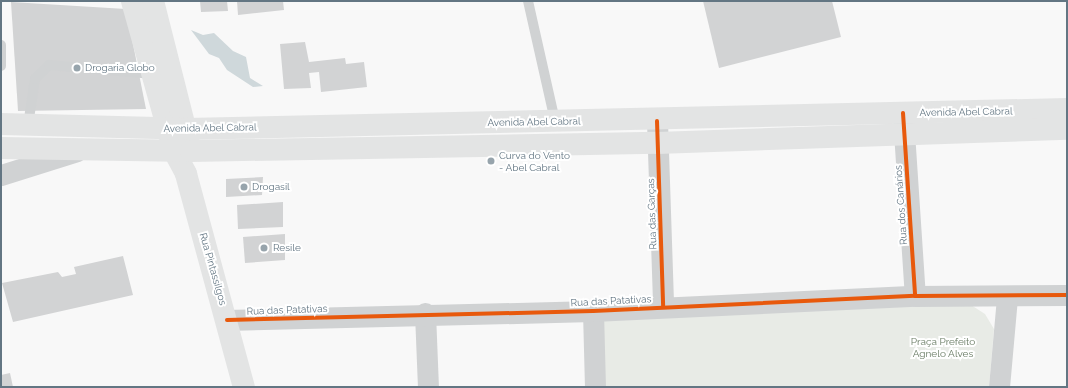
<!DOCTYPE html>
<meta charset="utf-8">
<style>
body{margin:0}
#map{position:relative;width:1068px;height:388px;overflow:hidden;background:#f8f8f8;font-family:Raleway,sans-serif}
div>[style]{position:absolute}
.green>*{inset:0;background:#e8ebe6}
.water>*{inset:0;background:#cfd8db}
.building>*{inset:0;background:#d2d3d4}
.service>*{height:10px;margin:-5px;padding:0 5px;transform-origin:5px;border-radius:5px;background:#d0d2d3}
.minor>*{height:21px;margin:-10.5px;padding:0 10.5px;transform-origin:10.5px;border-radius:10.5px;background:#d0d2d3}
.secondary>*{height:22px;margin:-11px;padding:0 11px;transform-origin:11px;border-radius:11px;background:#e3e4e4}
.cycleway>*{height:4px;margin:-2px;padding:0 2px;transform-origin:2px;border-radius:2px;background:#e8590c}
.dots>*{width:11px;height:11px;translate:-50% -50%;box-sizing:border-box;border:2px solid #fff;border-radius:50%}
span{translate:-50% -50%;white-space:nowrap;text-align:center;line-height:1.15;-webkit-text-stroke:4px #fff;paint-order:stroke}
.poi-label{font-size:10px;color:#637683}
.left{translate:0 -50%;text-align:left}
.street-label{font-size:10px;color:#637683}
.park-label{font-size:10px;color:#677a62}
.frame{position:absolute;inset:0;border:2px solid #637683;pointer-events:none}
</style>
<div id="map">
<div class="green">
<i style="clip-path:polygon(971px 305px,985px 314px,994px 329px,989px 387px,605px 387px,602px 315px)"></i>
</div>
<div class="water">
<i style="clip-path:polygon(191px 30px,203px 35px,214px 33px,233px 51px,246px 57px,250px 78px,263px 86px,253px 87px,227px 70px,219px 58px,209px 54px)"></i>
</div>
<div class="building">
<i style="clip-path:polygon(200px 1px,227px 1px,228px 11px,201px 12px)"></i>
<i style="clip-path:polygon(237px 1px,283px 1px,284px 10px,238px 15px)"></i>
<i style="clip-path:polygon(703px 1px,832px 1px,841px 37px,719px 68px)"></i>
<i style="clip-path:polygon(11px 2px,126px 9px,146px 109px,18px 111px)"></i>
<i style="clip-path:polygon(305px 42px,309px 62px,345px 58px,346px 64px,364px 62px,367px 87px,321px 92px,319px 72px,309px 73px,311px 88px,284px 89px,280px 44px)"></i>
<i style="clip-path:polygon(263px 177px,262px 195px,226px 197px,226px 179px)"></i>
<i style="clip-path:polygon(283px 202px,283px 227px,238px 229px,237px 205px)"></i>
<i style="clip-path:polygon(285px 234px,285px 260px,245px 263px,243px 237px)"></i>
<i style="clip-path:polygon(123px 256px,133px 295px,13px 322px,2px 283px,58px 272px,62px 277px,76px 274px,74px 267px)"></i>
<i style="clip-path:polygon(10px 373px,13px 387px,1px 387px,1px 375px)"></i>
</div>
<div class="service">
<i style="left:528px;top:1px;width:123px;rotate:77.3deg"></i>
<i style="left:1px;top:45px;width:21px;rotate:90deg"></i>
<i style="left:28px;top:125px;width:47px;rotate:-81.3deg"></i>
<i style="left:35px;top:79px;width:20px;rotate:-45deg"></i>
<i style="left:49px;top:65px;width:102px;rotate:5deg"></i>
</div>
<div class="minor">
<i style="left:903px;top:117px;width:179px;rotate:86.2deg"></i>
<i style="left:657px;top:121px;width:185px;rotate:88.1deg"></i>
<i style="left:1px;top:175px;width:80px;rotate:-17.5deg"></i>
<i style="left:593px;top:311px;width:76px;rotate:88.5deg"></i>
<i style="left:425px;top:313px;width:74px;rotate:87.7deg"></i>
<i style="left:227px;top:320px;width:366px;rotate:-1.4deg"></i>
<i style="left:593px;top:311px;width:322px;rotate:-2.7deg"></i>
<i style="left:915px;top:296px;width:152px;rotate:-0.4deg"></i>
<i style="left:999px;top:387px;width:89px;rotate:-84.9deg"></i>
</div>
<div class="secondary">
<i style="left:132px;top:1px;width:156px;rotate:74.4deg"></i>
<i style="left:174px;top:151px;width:26px;rotate:62deg"></i>
<i style="left:186px;top:174px;width:221px;rotate:74.8deg"></i>
<i style="left:153px;top:1px;width:146px;rotate:75.8deg"></i>
<i style="left:1px;top:124px;width:185px;rotate:1.5deg"></i>
<i style="left:186px;top:129px;width:881px;rotate:-1.3deg"></i>
<i style="left:1px;top:148px;width:190px;rotate:0.9deg"></i>
<i style="left:191px;top:151px;width:466px;rotate:-1deg"></i>
<i style="left:657px;top:143px;width:410px;rotate:-2deg"></i>
</div>
<div class="cycleway">
<i style="left:903px;top:113px;width:183px;rotate:86.2deg"></i>
<i style="left:657px;top:121px;width:185px;rotate:88.1deg"></i>
<i style="left:227px;top:320px;width:366px;rotate:-1.4deg"></i>
<i style="left:593px;top:311px;width:322px;rotate:-2.7deg"></i>
<i style="left:915px;top:296px;width:152px;rotate:-0.4deg"></i>
</div>
<div class="dots">
<i style="left:77px;top:68px;background:#97a4ac"></i>
<i style="left:491px;top:161px;background:#97a4ac"></i>
<i style="left:244px;top:187px;background:#97a4ac"></i>
<i style="left:264px;top:248px;background:#97a4ac"></i>
</div>
<div class="poi-label">
<span class="left" style="left:85px;top:68px">Drogaria Globo</span>
<span class="left" style="left:499px;top:161px">Curva do Vento<br>- Abel Cabral</span>
<span class="left" style="left:252px;top:187px">Drogasil</span>
<span class="left" style="left:273px;top:248px">Resile</span>
</div>
<div class="street-label">
<span style="left:966px;top:112px;rotate:-1deg">Avenida Abel Cabral</span>
<span style="left:534px;top:122px;rotate:-1deg">Avenida Abel Cabral</span>
<span style="left:210px;top:128px;rotate:-1deg">Avenida Abel Cabral</span>
<span style="left:901px;top:205px;rotate:-94deg">Rua dos Canários</span>
<span style="left:652px;top:214px;rotate:-92deg">Rua das Garças</span>
<span style="left:213px;top:269px;rotate:74deg">Rua Pintassilgos</span>
<span style="left:611px;top:301px;rotate:-3deg">Rua das Patativas</span>
<span style="left:287px;top:310px;rotate:-2deg">Rua das Patativas</span>
</div>
<div class="park-label">
<span style="left:943px;top:347px">Praça Prefeito<br>Agnelo Alves</span>
</div>
<div class="frame"></div>
</div>
